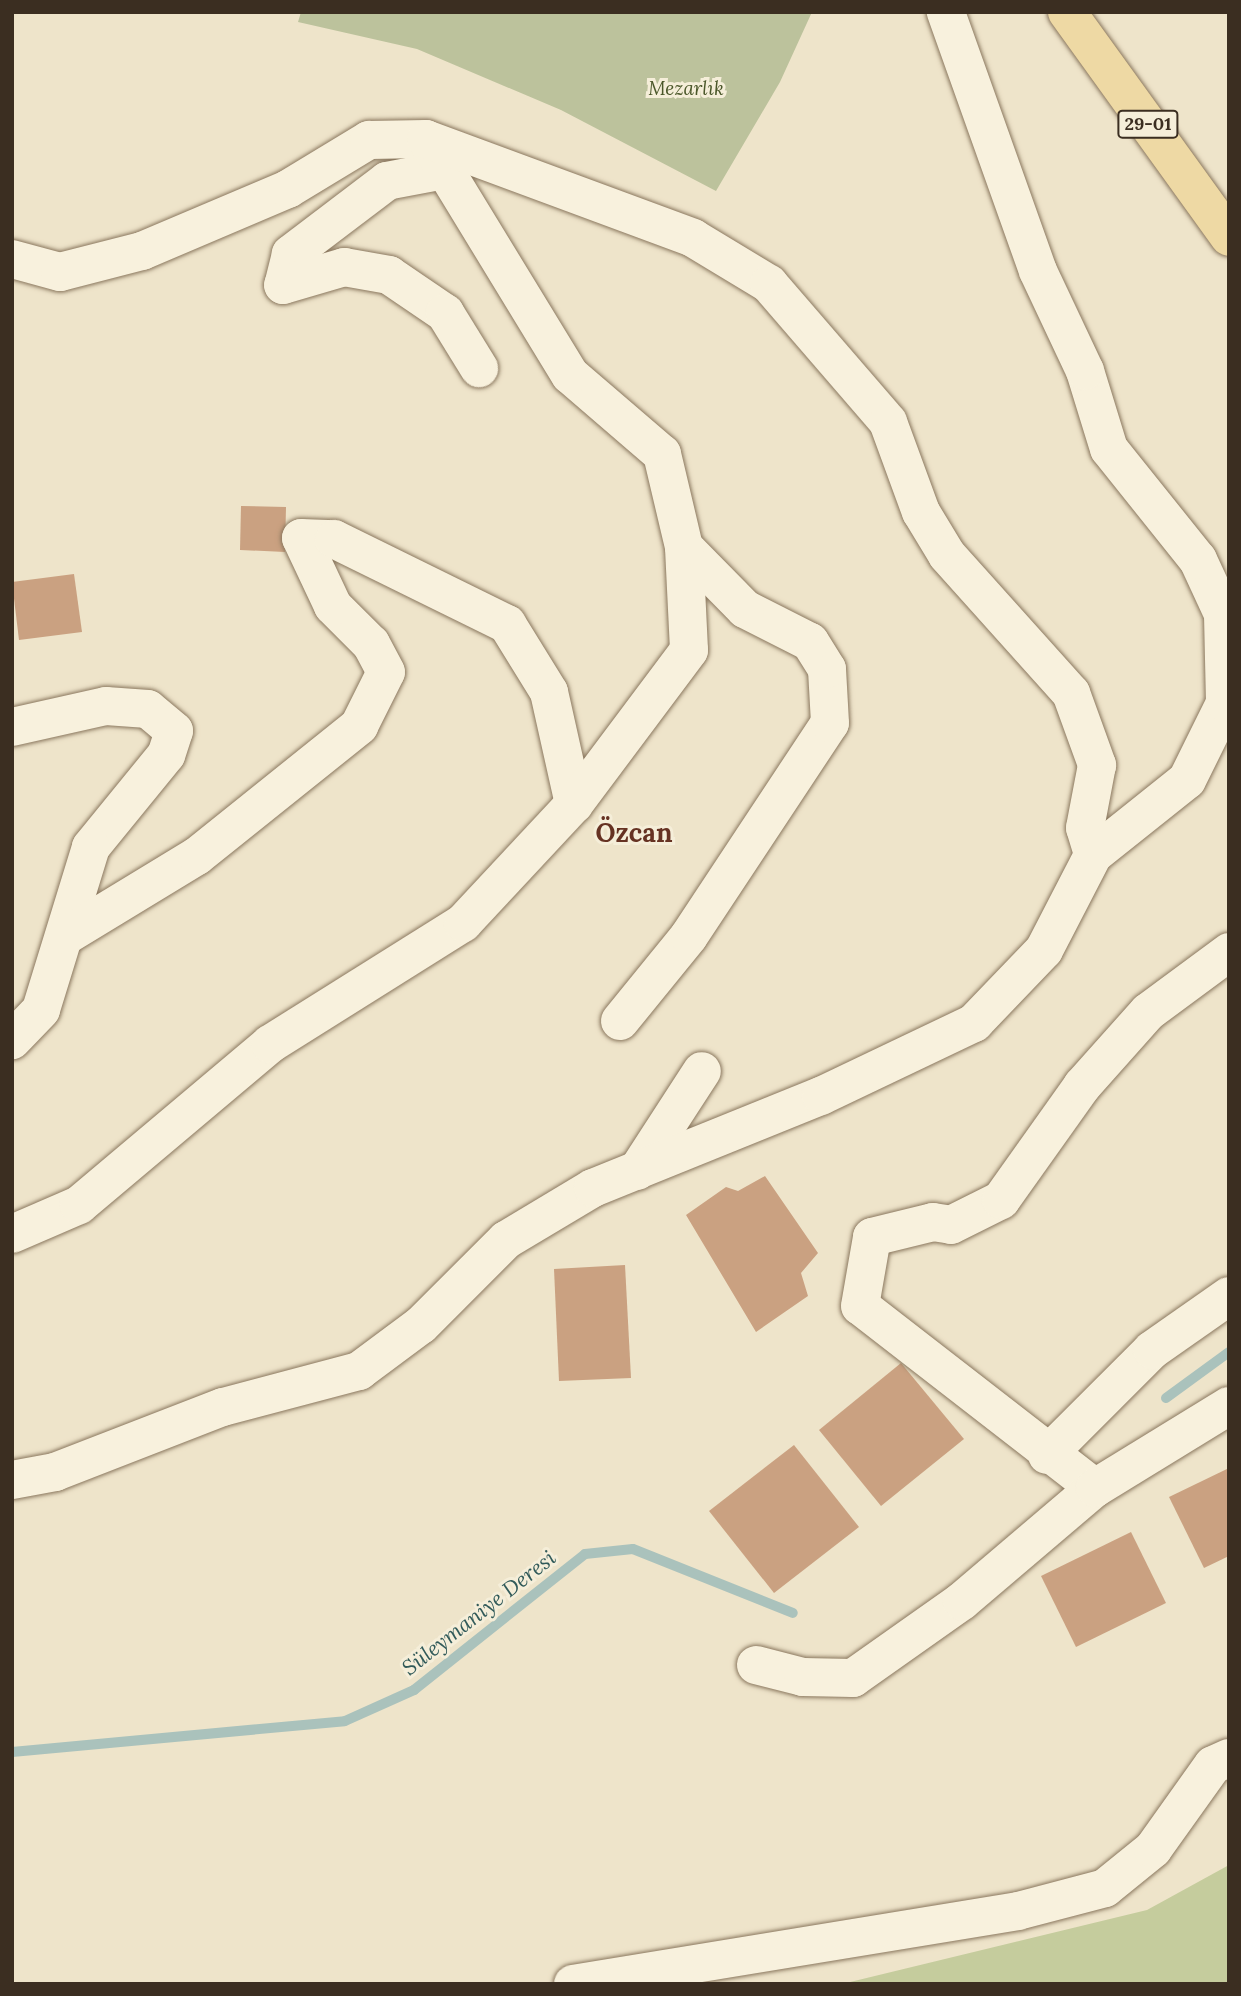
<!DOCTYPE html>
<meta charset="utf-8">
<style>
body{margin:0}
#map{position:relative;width:1241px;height:1996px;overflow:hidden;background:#eee4ca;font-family:Lora,serif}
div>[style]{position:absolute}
.green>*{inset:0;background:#c5cc9d}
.cemetery>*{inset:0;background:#bcc29c}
.stream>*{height:10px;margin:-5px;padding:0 5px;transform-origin:5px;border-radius:5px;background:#aac2bc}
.building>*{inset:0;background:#caa181}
.roads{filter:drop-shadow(0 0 2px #8a775e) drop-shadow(0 0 2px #8a775e)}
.minor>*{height:38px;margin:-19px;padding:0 19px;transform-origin:19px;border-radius:19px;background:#f8f1dd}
.major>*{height:38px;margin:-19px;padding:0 19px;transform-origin:19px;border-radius:19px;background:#eed9a4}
span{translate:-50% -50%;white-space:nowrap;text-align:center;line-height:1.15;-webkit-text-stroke:6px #f5eed9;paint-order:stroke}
.shield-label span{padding:2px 5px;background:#f5eed9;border:2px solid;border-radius:5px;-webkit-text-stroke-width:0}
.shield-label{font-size:18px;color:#3b2e21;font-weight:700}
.park-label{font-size:19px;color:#4a5729;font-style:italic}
.water-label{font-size:21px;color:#315a59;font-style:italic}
.district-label{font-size:26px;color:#663222;font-weight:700}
.frame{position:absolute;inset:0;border:14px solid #3b2e21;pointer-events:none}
</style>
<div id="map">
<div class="green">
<i style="clip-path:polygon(1229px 1865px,1229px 1984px,846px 1983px,1147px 1910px)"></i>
</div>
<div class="cemetery">
<i style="clip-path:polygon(301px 12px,812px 12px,780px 82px,716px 191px,561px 110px,417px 49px,298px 22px)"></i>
</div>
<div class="stream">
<i style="left:1166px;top:1398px;width:78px;rotate:-36.1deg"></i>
<i style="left:12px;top:1752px;width:334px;rotate:-5.3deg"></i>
<i style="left:345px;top:1721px;width:76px;rotate:-24.2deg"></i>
<i style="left:414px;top:1690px;width:218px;rotate:-38.5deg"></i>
<i style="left:585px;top:1554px;width:48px;rotate:-5.9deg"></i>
<i style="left:633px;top:1549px;width:172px;rotate:21.8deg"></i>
</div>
<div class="building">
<i style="clip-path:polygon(241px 506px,286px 507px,285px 552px,240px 550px)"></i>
<i style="clip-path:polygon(74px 574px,82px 632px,19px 640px,12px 582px)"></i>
<i style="clip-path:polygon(765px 1176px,818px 1253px,801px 1273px,808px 1296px,756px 1332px,686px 1215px,726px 1187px,738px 1191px)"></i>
<i style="clip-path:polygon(625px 1265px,631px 1378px,559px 1381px,554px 1269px)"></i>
<i style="clip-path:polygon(901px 1363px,964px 1439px,881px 1506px,819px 1430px)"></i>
<i style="clip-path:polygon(794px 1445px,859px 1527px,774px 1593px,709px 1511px)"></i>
<i style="clip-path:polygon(1229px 1468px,1229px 1556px,1204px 1568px,1169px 1497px)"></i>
<i style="clip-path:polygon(1131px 1532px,1166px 1603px,1076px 1647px,1041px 1576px)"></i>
</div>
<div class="roads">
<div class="minor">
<i style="left:444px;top:170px;width:58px;rotate:169.1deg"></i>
<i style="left:387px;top:181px;width:121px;rotate:142.8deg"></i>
<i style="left:291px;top:254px;width:32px;rotate:104deg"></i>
<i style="left:283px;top:285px;width:64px;rotate:-16.4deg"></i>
<i style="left:344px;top:267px;width:46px;rotate:10.1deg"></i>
<i style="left:389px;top:275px;width:68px;rotate:34.2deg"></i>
<i style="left:445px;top:313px;width:65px;rotate:58.3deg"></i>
<i style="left:12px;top:259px;width:50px;rotate:15.2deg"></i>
<i style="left:60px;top:272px;width:85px;rotate:-14.4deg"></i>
<i style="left:142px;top:251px;width:159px;rotate:-23deg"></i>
<i style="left:288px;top:189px;width:95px;rotate:-31.2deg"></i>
<i style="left:369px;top:140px;width:57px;rotate:-1deg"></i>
<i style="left:12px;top:727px;width:96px;rotate:-12.6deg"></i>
<i style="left:106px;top:706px;width:42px;rotate:4.1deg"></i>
<i style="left:148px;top:709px;width:34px;rotate:40deg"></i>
<i style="left:174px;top:731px;width:25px;rotate:108deg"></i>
<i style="left:166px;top:755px;width:119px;rotate:129.2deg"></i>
<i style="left:91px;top:847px;width:170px;rotate:107.1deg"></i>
<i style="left:41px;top:1010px;width:42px;rotate:134deg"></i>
<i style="left:67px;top:935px;width:152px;rotate:-31.3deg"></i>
<i style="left:197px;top:856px;width:208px;rotate:-38.7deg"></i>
<i style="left:359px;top:726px;width:60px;rotate:-63.4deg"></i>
<i style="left:386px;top:672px;width:32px;rotate:-118deg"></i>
<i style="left:371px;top:644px;width:54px;rotate:-135deg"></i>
<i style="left:333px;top:606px;width:75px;rotate:-115.2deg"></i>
<i style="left:301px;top:538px;width:33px;rotate:2deg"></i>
<i style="left:334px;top:539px;width:193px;rotate:26.2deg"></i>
<i style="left:507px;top:624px;width:80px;rotate:58.3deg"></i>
<i style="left:549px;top:692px;width:115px;rotate:77.4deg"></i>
<i style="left:620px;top:1021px;width:109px;rotate:-50.9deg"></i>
<i style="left:689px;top:936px;width:255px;rotate:-56.5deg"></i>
<i style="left:830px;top:723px;width:54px;rotate:-93.2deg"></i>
<i style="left:827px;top:669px;width:32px;rotate:-122deg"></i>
<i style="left:810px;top:642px;width:73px;rotate:-153.1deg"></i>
<i style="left:745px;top:609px;width:87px;rotate:-134.5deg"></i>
<i style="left:637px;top:1171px;width:119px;rotate:-57deg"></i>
<i style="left:12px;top:1234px;width:73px;rotate:-23.4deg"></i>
<i style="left:79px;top:1205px;width:250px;rotate:-40.1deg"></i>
<i style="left:270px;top:1044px;width:228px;rotate:-32.1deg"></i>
<i style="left:463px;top:923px;width:163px;rotate:-47deg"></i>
<i style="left:574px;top:804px;width:192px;rotate:-53.2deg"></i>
<i style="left:689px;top:650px;width:103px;rotate:-92.8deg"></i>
<i style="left:684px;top:547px;width:96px;rotate:-103.3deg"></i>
<i style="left:662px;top:454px;width:121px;rotate:-139.3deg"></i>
<i style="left:570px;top:375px;width:276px;rotate:-121.4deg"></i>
<i style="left:426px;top:139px;width:285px;rotate:20.3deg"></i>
<i style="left:693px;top:238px;width:89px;rotate:31.2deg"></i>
<i style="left:769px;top:284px;width:182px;rotate:49.2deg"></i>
<i style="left:888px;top:422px;width:96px;rotate:69.9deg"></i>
<i style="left:921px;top:512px;width:50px;rotate:58.8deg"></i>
<i style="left:947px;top:555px;width:186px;rotate:48.1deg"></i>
<i style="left:1071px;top:693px;width:77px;rotate:70.1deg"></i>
<i style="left:1097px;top:765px;width:64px;rotate:100.8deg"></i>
<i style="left:1085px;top:828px;width:28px;rotate:73deg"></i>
<i style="left:1047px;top:1455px;width:148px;rotate:-45deg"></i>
<i style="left:1152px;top:1350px;width:94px;rotate:-35deg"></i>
<i style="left:12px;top:1480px;width:44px;rotate:-10.5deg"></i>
<i style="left:55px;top:1472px;width:180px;rotate:-21.2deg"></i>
<i style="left:223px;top:1407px;width:141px;rotate:-14.8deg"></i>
<i style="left:359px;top:1371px;width:77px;rotate:-36.6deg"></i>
<i style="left:421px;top:1325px;width:120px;rotate:-45deg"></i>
<i style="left:506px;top:1240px;width:101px;rotate:-30.9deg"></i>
<i style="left:593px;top:1188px;width:246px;rotate:-22deg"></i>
<i style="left:821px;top:1096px;width:170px;rotate:-25.5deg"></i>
<i style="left:974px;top:1023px;width:101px;rotate:-46.2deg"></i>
<i style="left:1044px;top:950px;width:107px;rotate:-62.7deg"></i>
<i style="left:1093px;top:855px;width:120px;rotate:-38.6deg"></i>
<i style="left:1187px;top:780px;width:86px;rotate:-63.7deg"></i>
<i style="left:1225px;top:703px;width:89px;rotate:-91.3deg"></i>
<i style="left:1223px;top:614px;width:60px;rotate:-114.8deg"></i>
<i style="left:1198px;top:560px;width:142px;rotate:-128.7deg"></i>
<i style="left:1109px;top:449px;width:82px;rotate:-107.1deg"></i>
<i style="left:1085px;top:371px;width:110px;rotate:-115.2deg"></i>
<i style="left:1038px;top:271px;width:275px;rotate:-109.6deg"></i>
<i style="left:1095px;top:1488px;width:297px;rotate:-142.2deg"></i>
<i style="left:860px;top:1306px;width:70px;rotate:-80.1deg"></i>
<i style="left:872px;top:1237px;width:63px;rotate:-13.8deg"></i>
<i style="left:933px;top:1222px;width:18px;rotate:9deg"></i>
<i style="left:951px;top:1225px;width:56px;rotate:-26.6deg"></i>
<i style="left:1001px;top:1200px;width:140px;rotate:-54.6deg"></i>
<i style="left:1082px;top:1086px;width:99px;rotate:-48.3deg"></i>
<i style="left:1148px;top:1012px;width:101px;rotate:-36.5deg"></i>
<i style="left:756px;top:1665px;width:49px;rotate:14.3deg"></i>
<i style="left:803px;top:1677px;width:50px;rotate:1.1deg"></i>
<i style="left:853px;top:1678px;width:133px;rotate:-35.2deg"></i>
<i style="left:962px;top:1601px;width:175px;rotate:-40.4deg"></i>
<i style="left:1095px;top:1488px;width:157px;rotate:-31.5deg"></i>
<i style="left:573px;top:1984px;width:451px;rotate:-9.3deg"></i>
<i style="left:1018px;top:1911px;width:90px;rotate:-14.8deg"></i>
<i style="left:1105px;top:1888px;width:62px;rotate:-39.1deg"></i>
<i style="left:1153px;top:1849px;width:103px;rotate:-54.5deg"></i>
<i style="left:1213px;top:1765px;width:17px;rotate:-24deg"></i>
</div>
<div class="major">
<i style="left:1067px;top:12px;width:277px;rotate:54.2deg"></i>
</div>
</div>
<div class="shield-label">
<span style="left:1148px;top:124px">29-01</span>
</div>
<div class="park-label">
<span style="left:686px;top:89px">Mezarlık</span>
</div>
<div class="water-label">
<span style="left:479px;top:1613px;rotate:-38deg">Süleymaniye Deresi</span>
</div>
<div class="district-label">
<span style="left:634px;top:833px">Özcan</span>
</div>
<div class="frame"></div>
</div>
